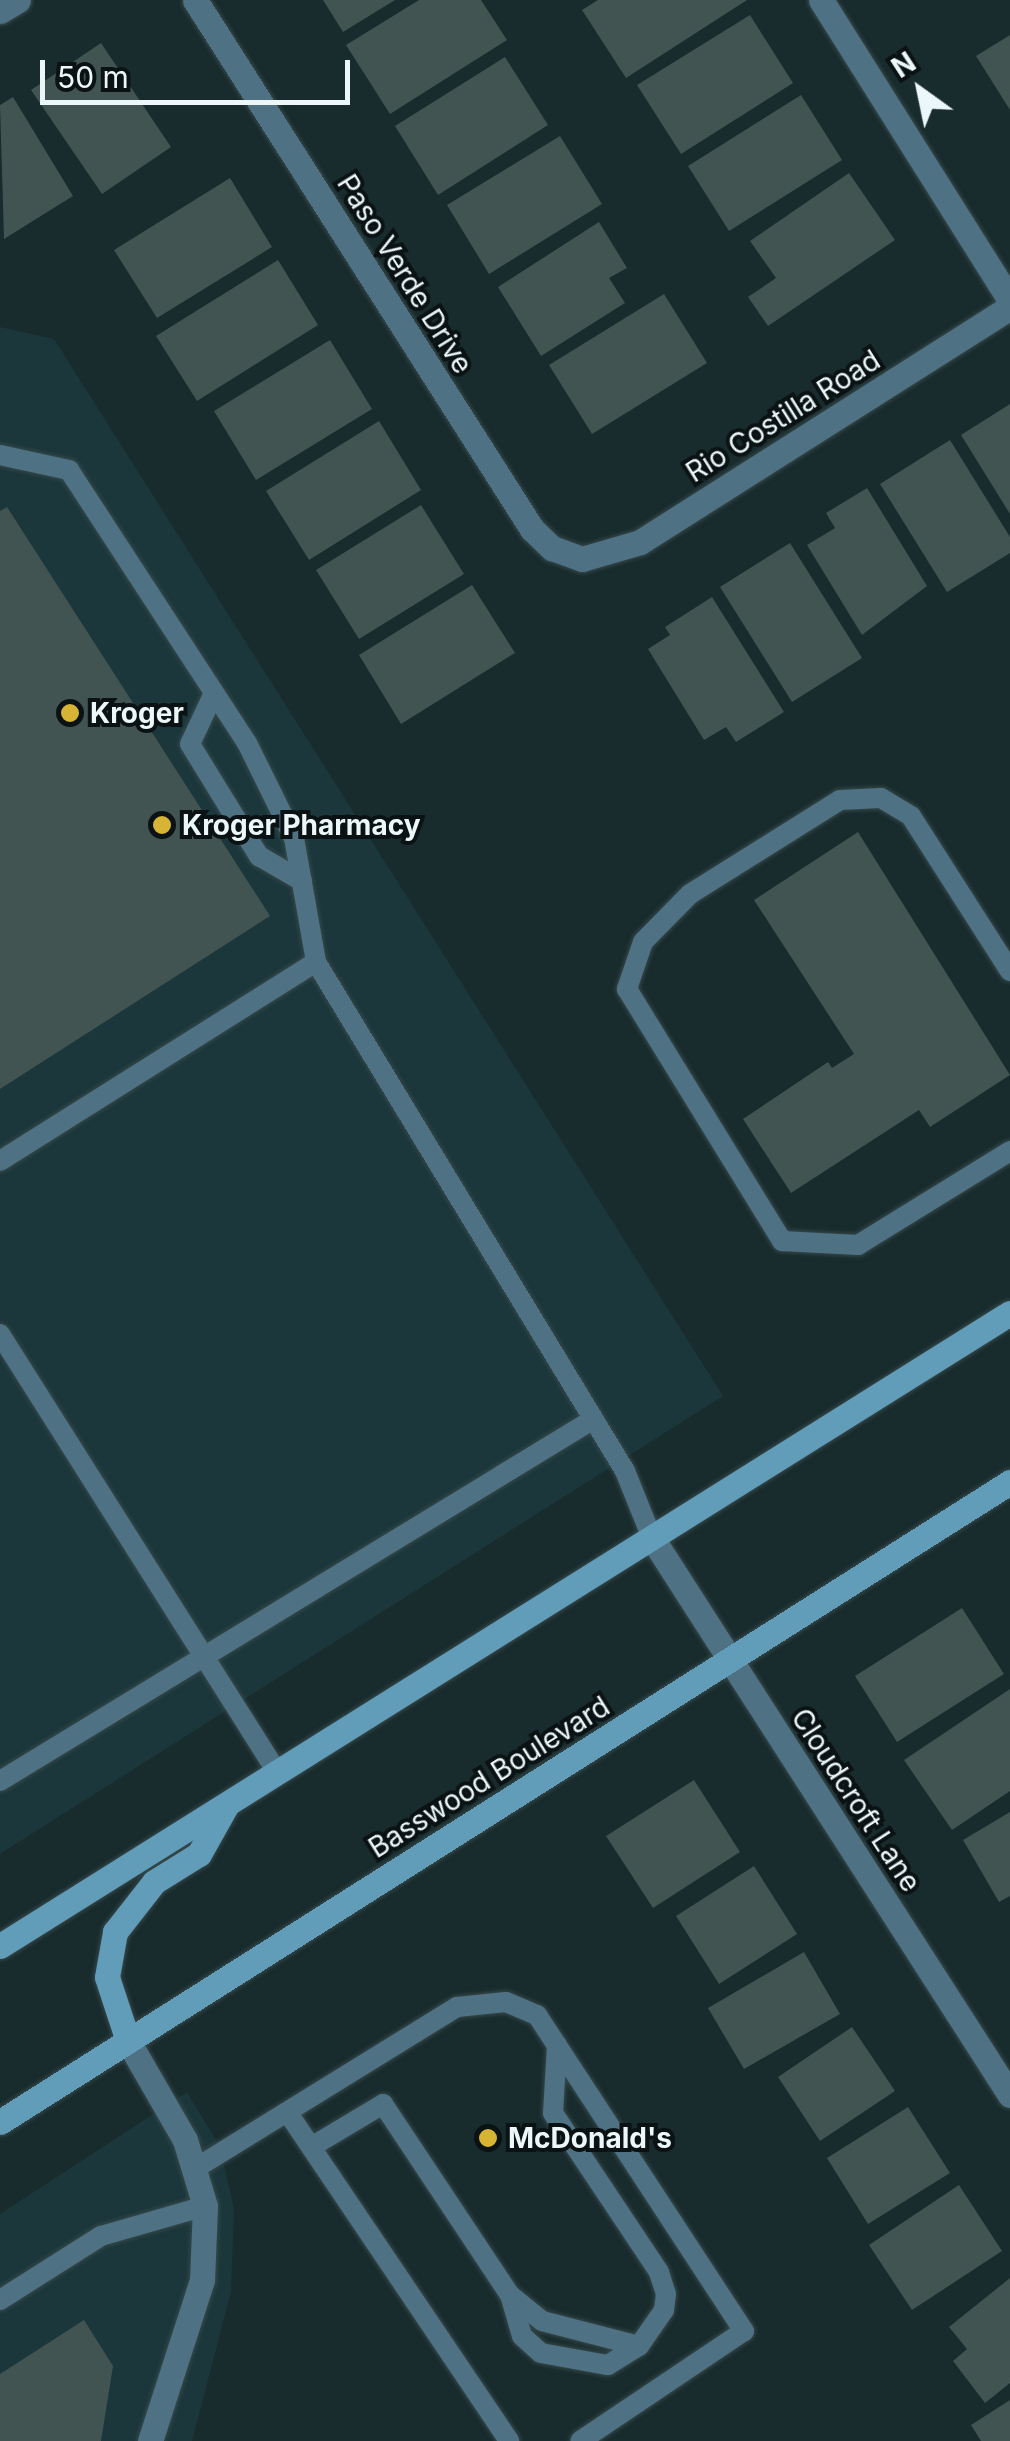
<!DOCTYPE html>
<style>
body{margin:0}
#map{position:relative;width:1010px;height:2441px;overflow:hidden;background:#182b2d;font-family:Inter,sans-serif}
div>[style]{position:absolute}
.built>*{inset:0;background:#1b373b}
.building>*{inset:0;background:#415451}
.roads{filter:drop-shadow(0 0 2px #36484a) drop-shadow(0 0 2px #36484a)}
.lane>*{height:20px;margin:-10px;padding:0 10px;transform-origin:10px;border-radius:10px;background:#4e7284}
.street>*{height:25px;margin:-12.5px;padding:0 12.5px;transform-origin:12.5px;border-radius:12.5px;background:#4e7284}
.secondary>*{height:25px;margin:-12.5px;padding:0 12.5px;transform-origin:12.5px;border-radius:12.5px;background:#619cb9}
.dots>*{width:28px;height:28px;translate:-50% -50%;box-sizing:border-box;border:5px solid #0a1213;border-radius:50%}
span{translate:-50% -50%;white-space:nowrap;text-align:center;line-height:1.15;-webkit-text-stroke:8px #0a1213;paint-order:stroke}
.street-label{font-size:28px;color:#ecf7f9}
.poi-label{font-size:28px;color:#ecf7f9;font-weight:700}
.left{translate:0 -50%;text-align:left}
.north{position:absolute;left:870px;top:40px;width:100px;height:100px;-webkit-text-stroke:8px #0a1213;paint-order:stroke;rotate:327deg;font-size:28px;font-weight:700;line-height:40px;text-align:center;color:#ecf7f9}
.north::after{content:'';display:block;margin:auto;width:35px;height:45px;background:#ecf7f9;clip-path:polygon(50% 0,100% 100%,50% 72%,0 100%)}
.scale{position:absolute;left:40px;top:60px;width:310px;height:45px;box-sizing:border-box;border:5px solid #ecf7f9;border-top:0;padding-left:12px;font-size:30px;line-height:35px;white-space:nowrap;color:#ecf7f9;-webkit-text-stroke:8px #0a1213;paint-order:stroke}
</style>
<div id="map">
<div class="built">
<i style="clip-path:polygon(0 327px,54px 339px,723px 1396px,0 1854px)"></i>
<i style="clip-path:polygon(187px 2092px,219px 2145px,234px 2208px,231px 2292px,192px 2441px,0 2441px,0 2214px)"></i>
</div>
<div class="building">
<i style="clip-path:polygon(323px 0,395px 0,343px 32px)"></i>
<i style="clip-path:polygon(419px 0,481px 0,507px 40px,390px 114px,346px 45px)"></i>
<i style="clip-path:polygon(598px 0,747px 0,626px 78px,582px 10px)"></i>
<i style="clip-path:polygon(750px 15px,793px 83px,681px 154px,637px 85px)"></i>
<i style="clip-path:polygon(1010px 35px,1010px 110px,976px 56px)"></i>
<i style="clip-path:polygon(101px 43px,171px 147px,102px 194px,31px 90px)"></i>
<i style="clip-path:polygon(505px 57px,548px 125px,438px 195px,395px 126px)"></i>
<i style="clip-path:polygon(801px 95px,842px 160px,729px 231px,688px 166px)"></i>
<i style="clip-path:polygon(13px 97px,73px 196px,4px 239px,0 105px)"></i>
<i style="clip-path:polygon(560px 136px,602px 204px,489px 274px,447px 205px)"></i>
<i style="clip-path:polygon(849px 173px,895px 240px,768px 326px,748px 297px,776px 278px,750px 241px)"></i>
<i style="clip-path:polygon(230px 178px,272px 247px,157px 318px,114px 250px)"></i>
<i style="clip-path:polygon(599px 222px,627px 268px,609px 278px,625px 303px,541px 356px,498px 287px)"></i>
<i style="clip-path:polygon(278px 260px,318px 325px,197px 401px,156px 336px)"></i>
<i style="clip-path:polygon(664px 294px,707px 363px,592px 434px,549px 365px)"></i>
<i style="clip-path:polygon(330px 340px,372px 409px,256px 480px,214px 411px)"></i>
<i style="clip-path:polygon(1010px 404px,1010px 514px,961px 435px)"></i>
<i style="clip-path:polygon(379px 421px,421px 490px,309px 560px,266px 491px)"></i>
<i style="clip-path:polygon(950px 440px,1010px 537px,1010px 553px,947px 592px,880px 484px)"></i>
<i style="clip-path:polygon(867px 488px,927px 586px,862px 635px,807px 545px,835px 528px,826px 513px)"></i>
<i style="clip-path:polygon(421px 505px,464px 574px,359px 639px,316px 570px)"></i>
<i style="clip-path:polygon(7px 507px,270px 916px,0 1089px,0 511px)"></i>
<i style="clip-path:polygon(790px 543px,862px 658px,792px 702px,720px 587px)"></i>
<i style="clip-path:polygon(472px 585px,515px 653px,401px 724px,359px 655px)"></i>
<i style="clip-path:polygon(712px 597px,784px 712px,736px 742px,726px 727px,704px 740px,648px 649px,670px 635px,665px 627px)"></i>
<i style="clip-path:polygon(858px 832px,1010px 1075px,930px 1127px,919px 1110px,791px 1193px,743px 1119px,828px 1062px,832px 1068px,854px 1054px,754px 900px)"></i>
<i style="clip-path:polygon(962px 1608px,1004px 1674px,897px 1742px,855px 1676px)"></i>
<i style="clip-path:polygon(1010px 1689px,1010px 1791px,952px 1830px,904px 1760px)"></i>
<i style="clip-path:polygon(694px 1780px,740px 1852px,653px 1908px,606px 1836px)"></i>
<i style="clip-path:polygon(1010px 1812px,1010px 1896px,999px 1902px,963px 1840px)"></i>
<i style="clip-path:polygon(754px 1866px,797px 1934px,719px 1984px,676px 1916px)"></i>
<i style="clip-path:polygon(804px 1952px,840px 2014px,744px 2069px,708px 2008px)"></i>
<i style="clip-path:polygon(852px 2027px,895px 2091px,820px 2141px,778px 2077px)"></i>
<i style="clip-path:polygon(908px 2107px,950px 2173px,868px 2224px,827px 2158px)"></i>
<i style="clip-path:polygon(959px 2185px,1002px 2251px,912px 2310px,869px 2245px)"></i>
<i style="clip-path:polygon(1010px 2278px,1010px 2383px,985px 2403px,953px 2361px,967px 2349px,949px 2327px)"></i>
<i style="clip-path:polygon(84px 2320px,113px 2366px,101px 2441px,0 2441px,0 2374px)"></i>
<i style="clip-path:polygon(1010px 2400px,1010px 2441px,981px 2441px,971px 2425px)"></i>
</div>
<div class="roads">
<div class="lane">
<i style="left:0;top:455px;width:71px;rotate:12.3deg"></i>
<i style="left:69px;top:470px;width:326px;rotate:56.9deg"></i>
<i style="left:247px;top:743px;width:106px;rotate:63.7deg"></i>
<i style="left:294px;top:838px;width:126px;rotate:79.9deg"></i>
<i style="left:316px;top:962px;width:595px;rotate:58.74deg"></i>
<i style="left:625px;top:1471px;width:72px;rotate:68.1deg"></i>
<i style="left:214px;top:693px;width:56px;rotate:115.2deg"></i>
<i style="left:190px;top:744px;width:132px;rotate:58.4deg"></i>
<i style="left:259px;top:856px;width:50px;rotate:30.2deg"></i>
<i style="left:1010px;top:971px;width:184px;rotate:-122.6deg"></i>
<i style="left:911px;top:816px;width:35px;rotate:-149deg"></i>
<i style="left:881px;top:798px;width:41px;rotate:177.2deg"></i>
<i style="left:840px;top:800px;width:177px;rotate:147.9deg"></i>
<i style="left:690px;top:894px;width:67px;rotate:134.4deg"></i>
<i style="left:643px;top:942px;width:50px;rotate:108.8deg"></i>
<i style="left:627px;top:989px;width:296px;rotate:58.4deg"></i>
<i style="left:782px;top:1241px;width:76px;rotate:3deg"></i>
<i style="left:858px;top:1245px;width:179px;rotate:-31.7deg"></i>
<i style="left:0;top:1161px;width:373px;rotate:-32.2deg"></i>
<i style="left:0;top:1334px;width:518px;rotate:57.69deg"></i>
<i style="left:0;top:1781px;width:693px;rotate:-31.37deg"></i>
<i style="left:288px;top:2113px;width:396px;rotate:56deg"></i>
<i style="left:311px;top:2147px;width:84px;rotate:-30.8deg"></i>
<i style="left:383px;top:2104px;width:229px;rotate:56.4deg"></i>
<i style="left:510px;top:2295px;width:41px;rotate:39.1deg"></i>
<i style="left:542px;top:2321px;width:100px;rotate:14.5deg"></i>
<i style="left:639px;top:2346px;width:44px;rotate:-55.2deg"></i>
<i style="left:664px;top:2310px;width:16px;rotate:-83deg"></i>
<i style="left:666px;top:2294px;width:23px;rotate:-108deg"></i>
<i style="left:659px;top:2272px;width:191px;rotate:-123.7deg"></i>
<i style="left:553px;top:2113px;width:68px;rotate:-86.6deg"></i>
<i style="left:196px;top:2168px;width:307px;rotate:-31.7deg"></i>
<i style="left:457px;top:2007px;width:49px;rotate:-5.8deg"></i>
<i style="left:506px;top:2002px;width:34px;rotate:23deg"></i>
<i style="left:537px;top:2015px;width:378px;rotate:56.8deg"></i>
<i style="left:744px;top:2331px;width:197px;rotate:146.1deg"></i>
<i style="left:510px;top:2295px;width:43px;rotate:73.7deg"></i>
<i style="left:522px;top:2336px;width:25px;rotate:42deg"></i>
<i style="left:541px;top:2353px;width:68px;rotate:10.2deg"></i>
<i style="left:608px;top:2365px;width:36px;rotate:-32deg"></i>
<i style="left:0;top:2300px;width:120px;rotate:-32.4deg"></i>
<i style="left:101px;top:2236px;width:108px;rotate:-16.1deg"></i>
</div>
<div class="street">
<i style="left:195px;top:0;width:627px;rotate:57.5deg"></i>
<i style="left:532px;top:529px;width:28px;rotate:44deg"></i>
<i style="left:552px;top:548px;width:32px;rotate:20deg"></i>
<i style="left:582px;top:559px;width:60px;rotate:-16.3deg"></i>
<i style="left:640px;top:542px;width:438px;rotate:-32.4deg"></i>
<i style="left:821px;top:0;width:355px;rotate:57.8deg"></i>
<i style="left:0;top:11px;width:21px;rotate:-31deg"></i>
<i style="left:652px;top:1538px;width:662px;rotate:57.27deg"></i>
<i style="left:128px;top:2041px;width:114px;rotate:60.1deg"></i>
<i style="left:185px;top:2140px;width:69px;rotate:73.1deg"></i>
<i style="left:205px;top:2206px;width:74px;rotate:92.3deg"></i>
<i style="left:202px;top:2280px;width:169px;rotate:107.9deg"></i>
</div>
<div class="secondary">
<i style="left:0;top:1946px;width:1192px;rotate:-32.08deg"></i>
<i style="left:128px;top:2041px;width:67px;rotate:-108.2deg"></i>
<i style="left:107px;top:1977px;width:46px;rotate:-79.9deg"></i>
<i style="left:115px;top:1932px;width:63px;rotate:-52deg"></i>
<i style="left:154px;top:1882px;width:53px;rotate:-31.9deg"></i>
<i style="left:199px;top:1854px;width:55px;rotate:-60.6deg"></i>
<i style="left:0;top:2122px;width:1196px;rotate:-32.36deg"></i>
</div>
</div>
<div class="dots">
<i style="left:70px;top:713px;background:#d7b434"></i>
<i style="left:162px;top:825px;background:#d7b434"></i>
<i style="left:488px;top:2138px;background:#d7b434"></i>
</div>
<div class="street-label">
<span style="left:405px;top:274px;rotate:58deg">Paso Verde Drive</span>
<span style="left:783px;top:416px;rotate:-32deg">Rio Costilla Road</span>
<span style="left:489px;top:1777px;rotate:-32deg">Basswood Boulevard</span>
<span style="left:856px;top:1800px;rotate:57deg">Cloudcroft Lane</span>
</div>
<div class="poi-label">
<span class="left" style="left:90px;top:713px">Kroger</span>
<span class="left" style="left:182px;top:825px">Kroger Pharmacy</span>
<span class="left" style="left:508px;top:2138px">McDonald's</span>
</div>
<div class="north">N</div>
<div class="scale">50 m</div>
</div>
